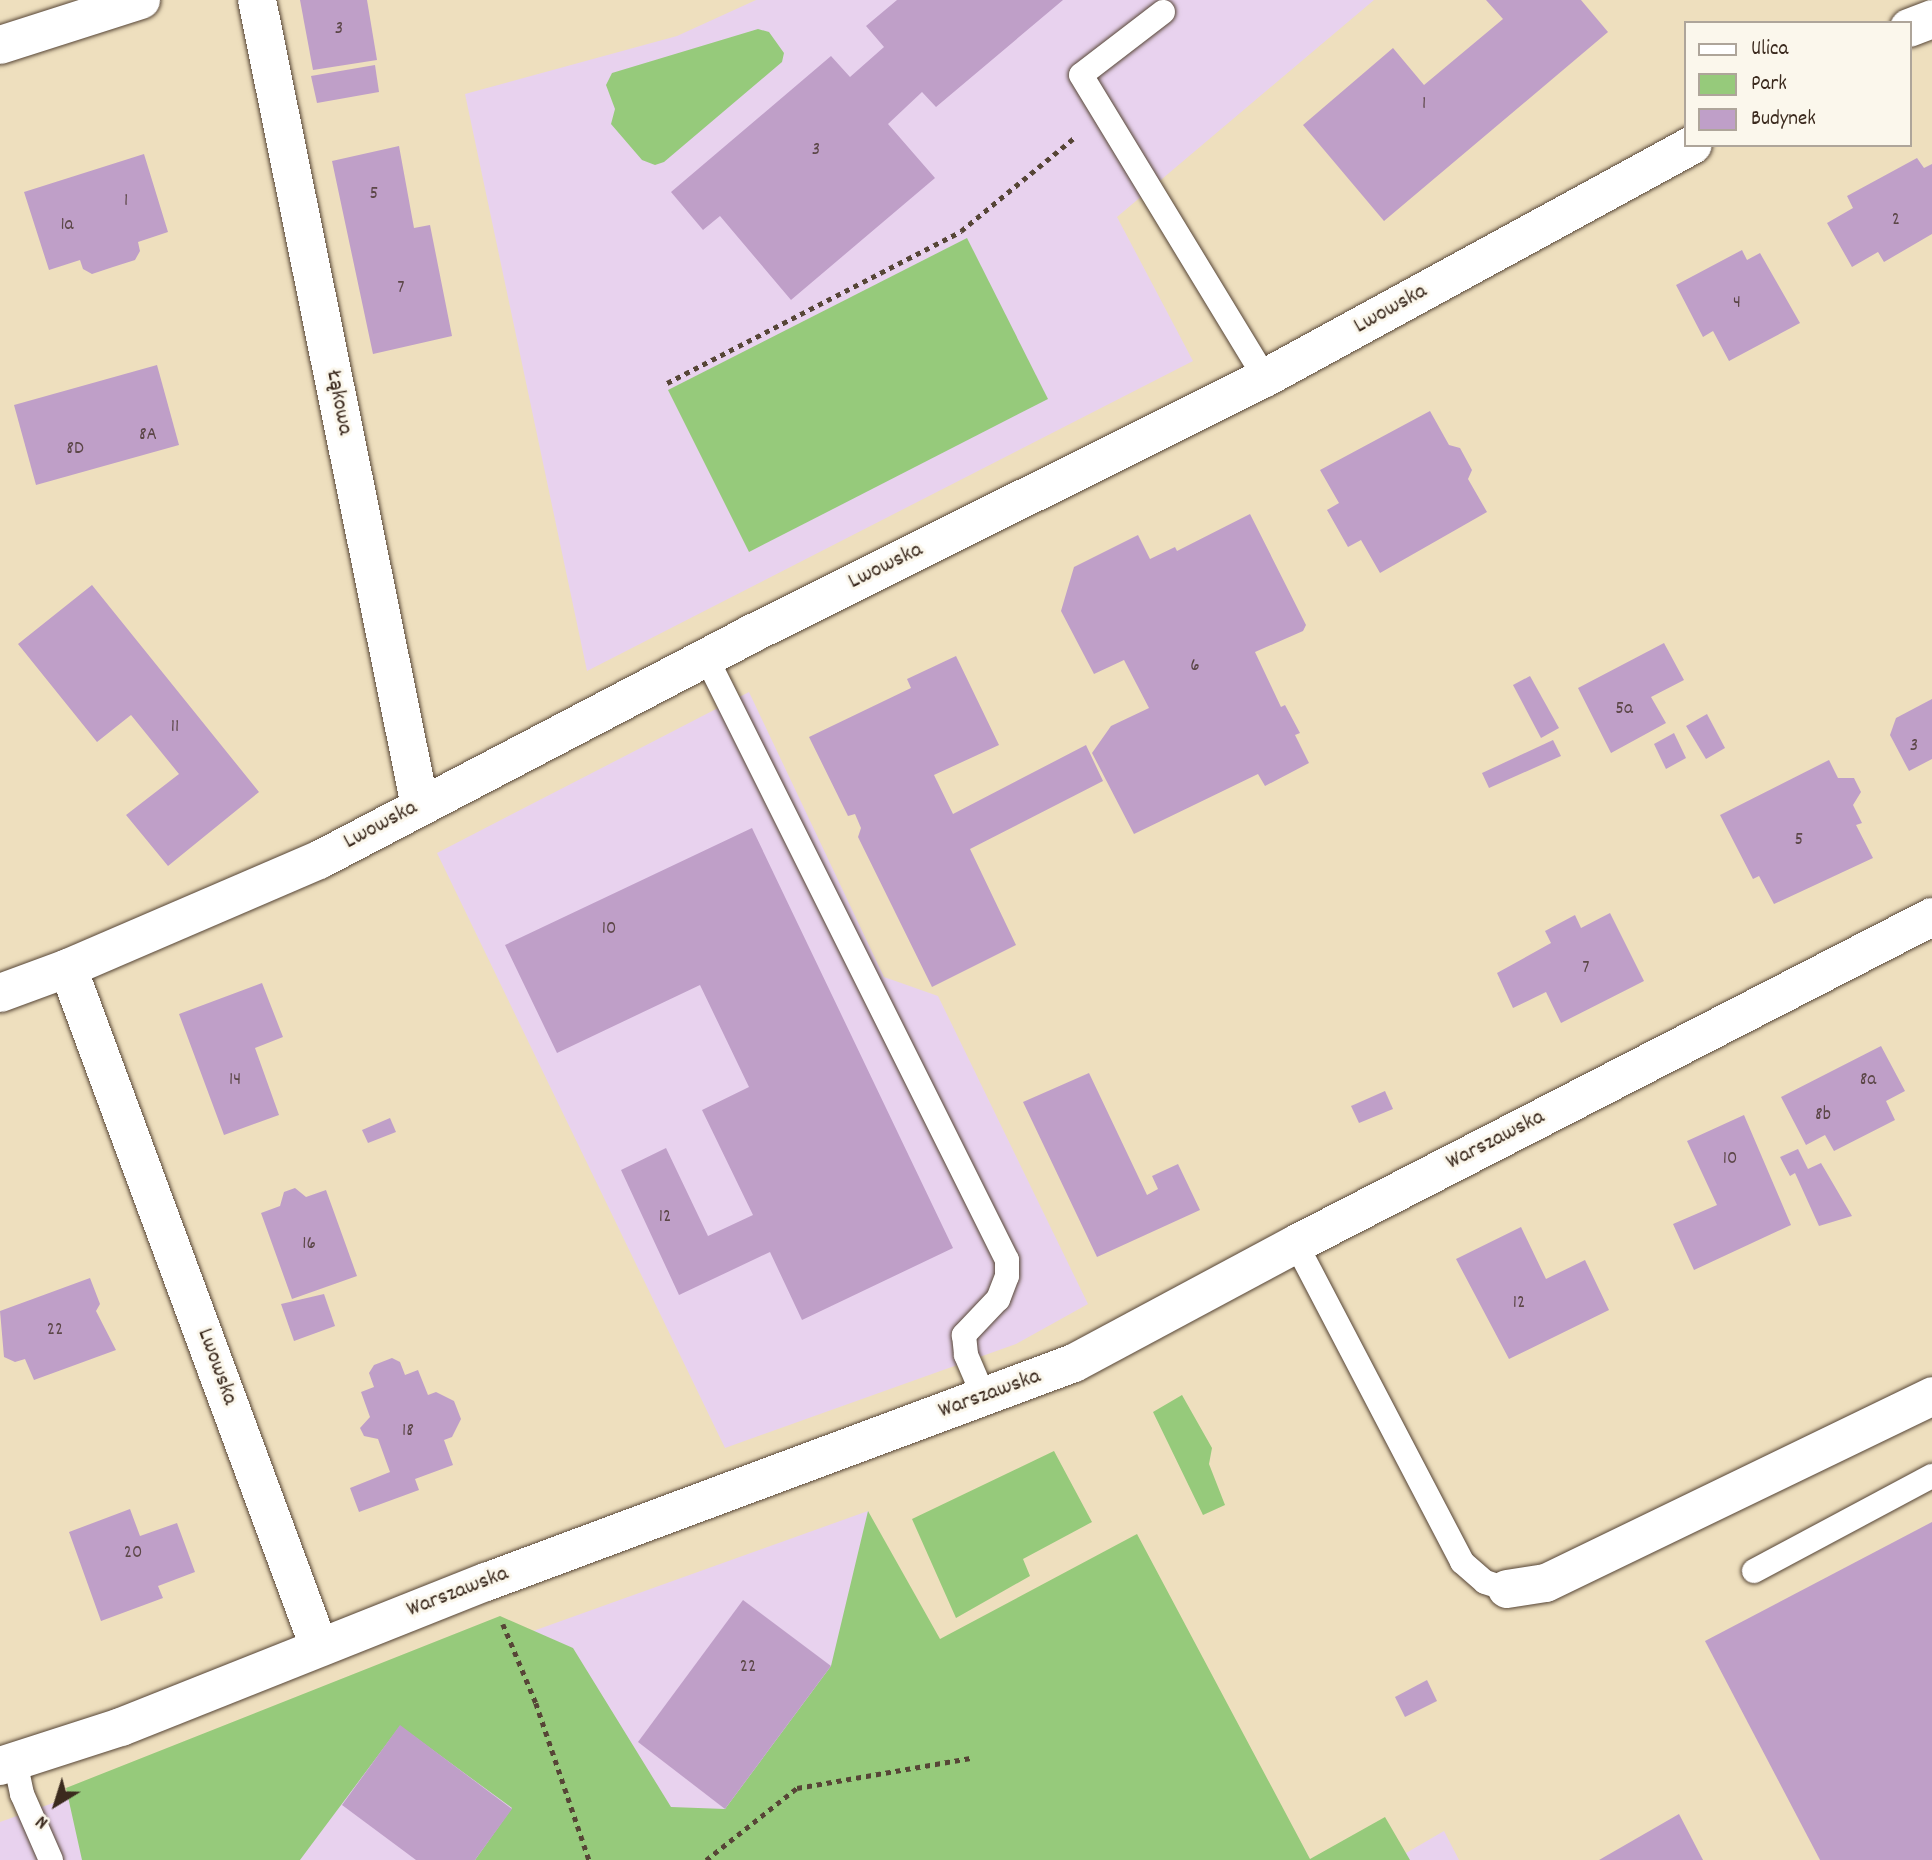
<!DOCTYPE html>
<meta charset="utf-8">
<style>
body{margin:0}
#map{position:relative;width:1932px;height:1860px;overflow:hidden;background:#eedfbe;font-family:Dekko,sans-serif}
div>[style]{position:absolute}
.built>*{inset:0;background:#e8d2ee}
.green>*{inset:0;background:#96ca7b}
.building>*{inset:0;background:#bf9fc8}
.path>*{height:4.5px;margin-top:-2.25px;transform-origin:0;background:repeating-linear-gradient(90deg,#564536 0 5px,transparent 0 10px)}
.roads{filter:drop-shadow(0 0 2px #564536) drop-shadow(0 0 2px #564536)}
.service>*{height:24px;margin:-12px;padding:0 12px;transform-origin:12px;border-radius:12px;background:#fff}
.minor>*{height:38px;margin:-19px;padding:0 19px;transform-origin:19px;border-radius:19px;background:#fff}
span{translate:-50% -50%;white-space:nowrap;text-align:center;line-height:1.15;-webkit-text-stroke:6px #fbf7ec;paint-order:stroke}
.number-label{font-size:19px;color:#5c4748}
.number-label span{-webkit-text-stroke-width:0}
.street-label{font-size:23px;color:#3b2a1e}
.legend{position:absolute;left:1684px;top:21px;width:228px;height:126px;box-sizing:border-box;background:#fbf7ec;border:2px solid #aea59a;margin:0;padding:9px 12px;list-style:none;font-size:21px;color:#3b2a1e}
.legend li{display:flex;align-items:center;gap:14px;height:35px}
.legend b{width:35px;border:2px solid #aea59a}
.north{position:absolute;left:21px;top:1769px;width:70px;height:70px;-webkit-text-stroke:5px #fbf7ec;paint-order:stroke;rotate:218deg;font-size:19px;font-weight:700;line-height:28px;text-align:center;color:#3b2a1e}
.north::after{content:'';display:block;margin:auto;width:24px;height:32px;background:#3b2a1e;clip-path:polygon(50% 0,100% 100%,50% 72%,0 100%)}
</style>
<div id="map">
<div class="built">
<i style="clip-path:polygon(756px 0,1374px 0,1117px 217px,1193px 361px,587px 671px,465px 94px,677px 36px)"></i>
<i style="clip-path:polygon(749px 692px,884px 977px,938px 996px,1088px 1304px,1016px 1344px,725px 1448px,437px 853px)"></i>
<i style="clip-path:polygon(868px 1511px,1040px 1860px,0 1860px,0 1822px)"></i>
<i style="clip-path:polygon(1444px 1831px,1459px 1860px,1394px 1860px)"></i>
</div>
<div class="green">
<i style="clip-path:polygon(758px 29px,769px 32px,784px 53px,782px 62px,664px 162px,655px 165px,642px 160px,611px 124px,615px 109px,606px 85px,612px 73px)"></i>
<i style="clip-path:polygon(967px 238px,1048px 399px,749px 552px,668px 390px)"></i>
<i style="clip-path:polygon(1182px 1395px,1212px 1448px,1209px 1464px,1225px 1505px,1203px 1515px,1153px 1412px)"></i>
<i style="clip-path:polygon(1054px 1451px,1092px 1522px,1023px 1559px,1030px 1576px,956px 1618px,912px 1519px)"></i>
<i style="clip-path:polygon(868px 1511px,940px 1639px,1137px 1534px,1310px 1859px,1385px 1817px,1410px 1860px,475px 1860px,512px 1808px,400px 1726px,300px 1860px,82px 1860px,66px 1788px,500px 1616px,573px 1648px,671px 1807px,725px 1809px,831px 1666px)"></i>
</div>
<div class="building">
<i style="clip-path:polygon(300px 0,367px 0,377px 60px,313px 70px)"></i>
<i style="clip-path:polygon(897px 0,1063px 0,936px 107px,922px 92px,888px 124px,935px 178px,791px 300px,720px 216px,703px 230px,671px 192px,831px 56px,850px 77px,884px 47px,866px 26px)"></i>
<i style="clip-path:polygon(1486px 0,1581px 0,1608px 32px,1384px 221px,1303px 125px,1393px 48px,1424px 85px,1503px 19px)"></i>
<i style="clip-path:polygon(375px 65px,379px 92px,317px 103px,311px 76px)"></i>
<i style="clip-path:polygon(399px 146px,414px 228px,430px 225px,452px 336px,373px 354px,332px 161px)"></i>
<i style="clip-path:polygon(144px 154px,168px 232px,138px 242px,140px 251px,135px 260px,113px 267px,92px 274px,83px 269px,80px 260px,49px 270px,24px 192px)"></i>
<i style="clip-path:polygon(1917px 158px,1924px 168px,1932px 164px,1932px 234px,1884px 262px,1878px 252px,1852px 267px,1827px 223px,1853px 208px,1847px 196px)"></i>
<i style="clip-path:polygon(1742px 250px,1747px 260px,1760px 253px,1800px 323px,1729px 361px,1713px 331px,1703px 337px,1676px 285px)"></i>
<i style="clip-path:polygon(157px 365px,179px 445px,36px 485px,14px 405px)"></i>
<i style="clip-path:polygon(1430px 411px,1449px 445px,1460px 448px,1472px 470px,1468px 479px,1487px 512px,1380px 573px,1361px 540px,1348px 547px,1327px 510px,1339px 503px,1320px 470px)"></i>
<i style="clip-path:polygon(1250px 514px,1306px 625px,1303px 631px,1255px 652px,1281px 707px,1285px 705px,1300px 733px,1295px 735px,1309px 763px,1265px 786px,1258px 774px,1134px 834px,1092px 753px,1111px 726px,1149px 708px,1124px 660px,1094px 674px,1061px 611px,1074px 567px,1138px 535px,1150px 559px,1175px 547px,1177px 551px)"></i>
<i style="clip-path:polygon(92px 585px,259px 792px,168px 866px,126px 815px,179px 774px,131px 715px,97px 742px,18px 644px)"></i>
<i style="clip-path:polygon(1664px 643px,1684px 680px,1651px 697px,1666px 723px,1611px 753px,1578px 688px)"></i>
<i style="clip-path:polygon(956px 656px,999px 745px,934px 775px,953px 814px,1086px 745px,1103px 781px,970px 849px,1016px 945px,932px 987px,858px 837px,861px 828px,855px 814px,848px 816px,809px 737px,911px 688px,907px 679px)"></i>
<i style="clip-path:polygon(1530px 676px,1559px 728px,1541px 738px,1513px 685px)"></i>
<i style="clip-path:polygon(1932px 699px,1932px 759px,1909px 771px,1890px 735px,1896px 718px)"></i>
<i style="clip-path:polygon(1707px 714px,1725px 748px,1706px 759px,1686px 726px)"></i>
<i style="clip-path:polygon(1674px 733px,1686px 758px,1666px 769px,1654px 744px)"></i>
<i style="clip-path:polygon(1553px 740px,1561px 756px,1489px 788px,1482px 773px)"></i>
<i style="clip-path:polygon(1829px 760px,1838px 778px,1854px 778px,1861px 792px,1853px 805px,1862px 823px,1856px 825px,1873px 858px,1774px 904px,1759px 876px,1753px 879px,1720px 815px)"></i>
<i style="clip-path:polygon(752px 828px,953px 1248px,802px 1320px,770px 1252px,679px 1295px,621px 1170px,666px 1148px,708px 1236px,753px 1215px,702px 1110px,749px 1087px,700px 985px,557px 1053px,505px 945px)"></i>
<i style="clip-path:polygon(1610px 913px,1644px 981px,1561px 1023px,1546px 992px,1513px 1008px,1497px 973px,1551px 943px,1545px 931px,1575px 915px,1581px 928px)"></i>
<i style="clip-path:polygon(262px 983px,283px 1037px,255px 1048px,279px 1115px,224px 1135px,179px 1014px)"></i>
<i style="clip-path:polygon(1881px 1046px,1905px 1091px,1886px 1101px,1895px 1120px,1834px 1151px,1825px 1135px,1806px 1145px,1781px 1097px)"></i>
<i style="clip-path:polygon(1089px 1073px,1147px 1195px,1158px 1189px,1152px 1176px,1178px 1164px,1200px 1210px,1097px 1257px,1023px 1102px)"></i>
<i style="clip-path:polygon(1385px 1091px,1393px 1109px,1359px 1123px,1351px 1106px)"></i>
<i style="clip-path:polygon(1744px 1115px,1791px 1225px,1694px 1270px,1673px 1224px,1717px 1205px,1687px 1141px)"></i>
<i style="clip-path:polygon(390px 1118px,396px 1132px,368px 1143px,362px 1130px)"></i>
<i style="clip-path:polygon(1798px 1149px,1808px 1169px,1821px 1163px,1852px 1216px,1819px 1226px,1795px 1173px,1790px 1176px,1780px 1157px)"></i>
<i style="clip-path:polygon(295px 1188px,306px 1197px,326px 1190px,357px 1276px,292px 1299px,261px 1213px,280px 1206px,284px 1192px)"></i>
<i style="clip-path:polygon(1521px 1227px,1546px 1279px,1585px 1260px,1609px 1310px,1509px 1359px,1456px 1259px)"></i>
<i style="clip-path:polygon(90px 1278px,100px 1304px,96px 1311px,116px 1350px,34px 1380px,25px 1359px,15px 1362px,4px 1357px,0 1311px)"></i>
<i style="clip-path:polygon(324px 1294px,335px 1326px,294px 1341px,281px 1304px)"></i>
<i style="clip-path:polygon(392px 1358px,400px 1362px,405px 1375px,418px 1370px,428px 1395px,436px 1392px,454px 1401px,461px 1419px,452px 1437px,444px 1440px,453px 1465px,415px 1479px,419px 1490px,359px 1512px,350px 1488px,390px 1472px,378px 1439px,364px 1436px,360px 1428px,370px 1417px,361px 1392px,374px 1387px,369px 1373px,374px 1365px)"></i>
<i style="clip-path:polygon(130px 1509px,140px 1536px,177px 1523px,195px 1572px,158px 1586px,163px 1598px,101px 1621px,69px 1532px)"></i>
<i style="clip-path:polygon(1932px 1522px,1932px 1860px,1820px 1860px,1705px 1641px)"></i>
<i style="clip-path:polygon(743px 1600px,831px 1666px,725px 1809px,638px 1742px)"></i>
<i style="clip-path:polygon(1427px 1680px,1437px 1701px,1405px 1717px,1395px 1697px)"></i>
<i style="clip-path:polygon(400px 1725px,512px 1809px,475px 1860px,416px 1860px,342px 1805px)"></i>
<i style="clip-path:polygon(1679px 1814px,1703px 1860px,1599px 1860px)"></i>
</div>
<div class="path">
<i style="left:667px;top:383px;width:331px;rotate:-27.3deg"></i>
<i style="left:961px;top:231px;width:146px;rotate:-39.5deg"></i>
<i style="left:503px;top:1624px;width:86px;rotate:67.3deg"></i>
<i style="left:536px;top:1703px;width:166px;rotate:71.3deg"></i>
<i style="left:706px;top:1860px;width:116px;rotate:-38.4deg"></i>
<i style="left:797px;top:1788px;width:176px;rotate:-9.8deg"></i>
</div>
<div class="roads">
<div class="service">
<i style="left:1163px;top:12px;width:103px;rotate:142.5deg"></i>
<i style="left:1081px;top:75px;width:354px;rotate:58.7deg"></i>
<i style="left:706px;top:657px;width:674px;rotate:63.47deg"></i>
<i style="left:1007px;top:1260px;width:16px;rotate:90deg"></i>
<i style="left:1007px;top:1276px;width:25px;rotate:111deg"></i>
<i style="left:998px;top:1299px;width:50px;rotate:133.4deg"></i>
<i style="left:964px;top:1335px;width:20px;rotate:84deg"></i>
<i style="left:966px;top:1355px;width:46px;rotate:66.8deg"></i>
<i style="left:1296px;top:1244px;width:359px;rotate:62.4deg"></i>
<i style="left:1462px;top:1562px;width:30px;rotate:41deg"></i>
<i style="left:1485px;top:1582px;width:23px;rotate:18deg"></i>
<i style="left:1754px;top:1571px;width:202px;rotate:-28.1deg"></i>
<i style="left:15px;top:1761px;width:34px;rotate:78deg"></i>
<i style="left:22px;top:1794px;width:72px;rotate:66.3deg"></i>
</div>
<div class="minor">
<i style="left:257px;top:0;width:822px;rotate:78.57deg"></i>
<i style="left:1909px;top:28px;width:25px;rotate:-21deg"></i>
<i style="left:0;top:45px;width:148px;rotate:-17.7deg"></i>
<i style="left:68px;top:968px;width:724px;rotate:69.71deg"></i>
<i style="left:0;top:993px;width:72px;rotate:-20.2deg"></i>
<i style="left:68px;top:968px;width:273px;rotate:-23.3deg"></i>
<i style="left:319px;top:860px;width:488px;rotate:-27.6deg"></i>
<i style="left:751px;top:634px;width:574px;rotate:-26.48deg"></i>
<i style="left:1265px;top:378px;width:487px;rotate:-28.6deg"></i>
<i style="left:1507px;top:1589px;width:39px;rotate:-9deg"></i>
<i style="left:1546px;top:1583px;width:429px;rotate:-25.8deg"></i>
<i style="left:0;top:1766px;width:127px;rotate:-17.9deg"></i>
<i style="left:121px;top:1727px;width:393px;rotate:-21.7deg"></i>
<i style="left:486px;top:1582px;width:627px;rotate:-20.43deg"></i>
<i style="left:1074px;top:1363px;width:252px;rotate:-28.2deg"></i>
<i style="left:1296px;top:1244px;width:715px;rotate:-27.21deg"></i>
</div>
</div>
<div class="number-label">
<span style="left:339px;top:30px">3</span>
<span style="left:1424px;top:105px">1</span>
<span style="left:816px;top:151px">3</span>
<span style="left:374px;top:195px">5</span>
<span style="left:126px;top:202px">1</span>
<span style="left:1896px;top:221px">2</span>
<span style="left:67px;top:226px">1a</span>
<span style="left:401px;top:289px">7</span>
<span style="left:1737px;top:304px">4</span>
<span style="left:148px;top:436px">8A</span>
<span style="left:75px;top:450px">8D</span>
<span style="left:1195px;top:667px">6</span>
<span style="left:1624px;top:710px">5a</span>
<span style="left:175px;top:728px">11</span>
<span style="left:1914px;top:747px">3</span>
<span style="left:1799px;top:841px">5</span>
<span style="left:609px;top:930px">10</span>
<span style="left:1586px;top:969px">7</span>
<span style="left:235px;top:1081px">14</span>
<span style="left:1868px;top:1081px">8a</span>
<span style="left:1823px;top:1116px">8b</span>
<span style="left:1730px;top:1160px">10</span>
<span style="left:665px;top:1218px">12</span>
<span style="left:309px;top:1245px">16</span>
<span style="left:1519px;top:1304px">12</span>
<span style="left:55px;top:1331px">22</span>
<span style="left:408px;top:1432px">18</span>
<span style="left:133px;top:1554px">20</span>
<span style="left:748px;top:1668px">22</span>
</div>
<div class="street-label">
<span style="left:1391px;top:310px;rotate:-29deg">Lwowska</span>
<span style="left:338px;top:403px;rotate:79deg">Łąkowa</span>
<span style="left:886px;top:567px;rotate:-26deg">Lwowska</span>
<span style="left:381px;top:826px;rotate:-28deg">Lwowska</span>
<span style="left:1496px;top:1141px;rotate:-27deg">Warszawska</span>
<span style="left:216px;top:1367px;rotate:70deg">Lwowska</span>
<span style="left:990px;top:1395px;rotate:-20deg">Warszawska</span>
<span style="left:458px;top:1593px;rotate:-21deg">Warszawska</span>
</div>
<ul class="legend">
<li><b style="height:9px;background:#fff"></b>Ulica</li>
<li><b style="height:19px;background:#96ca7b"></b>Park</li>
<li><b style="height:19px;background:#bf9fc8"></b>Budynek</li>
</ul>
<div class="north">N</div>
</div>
